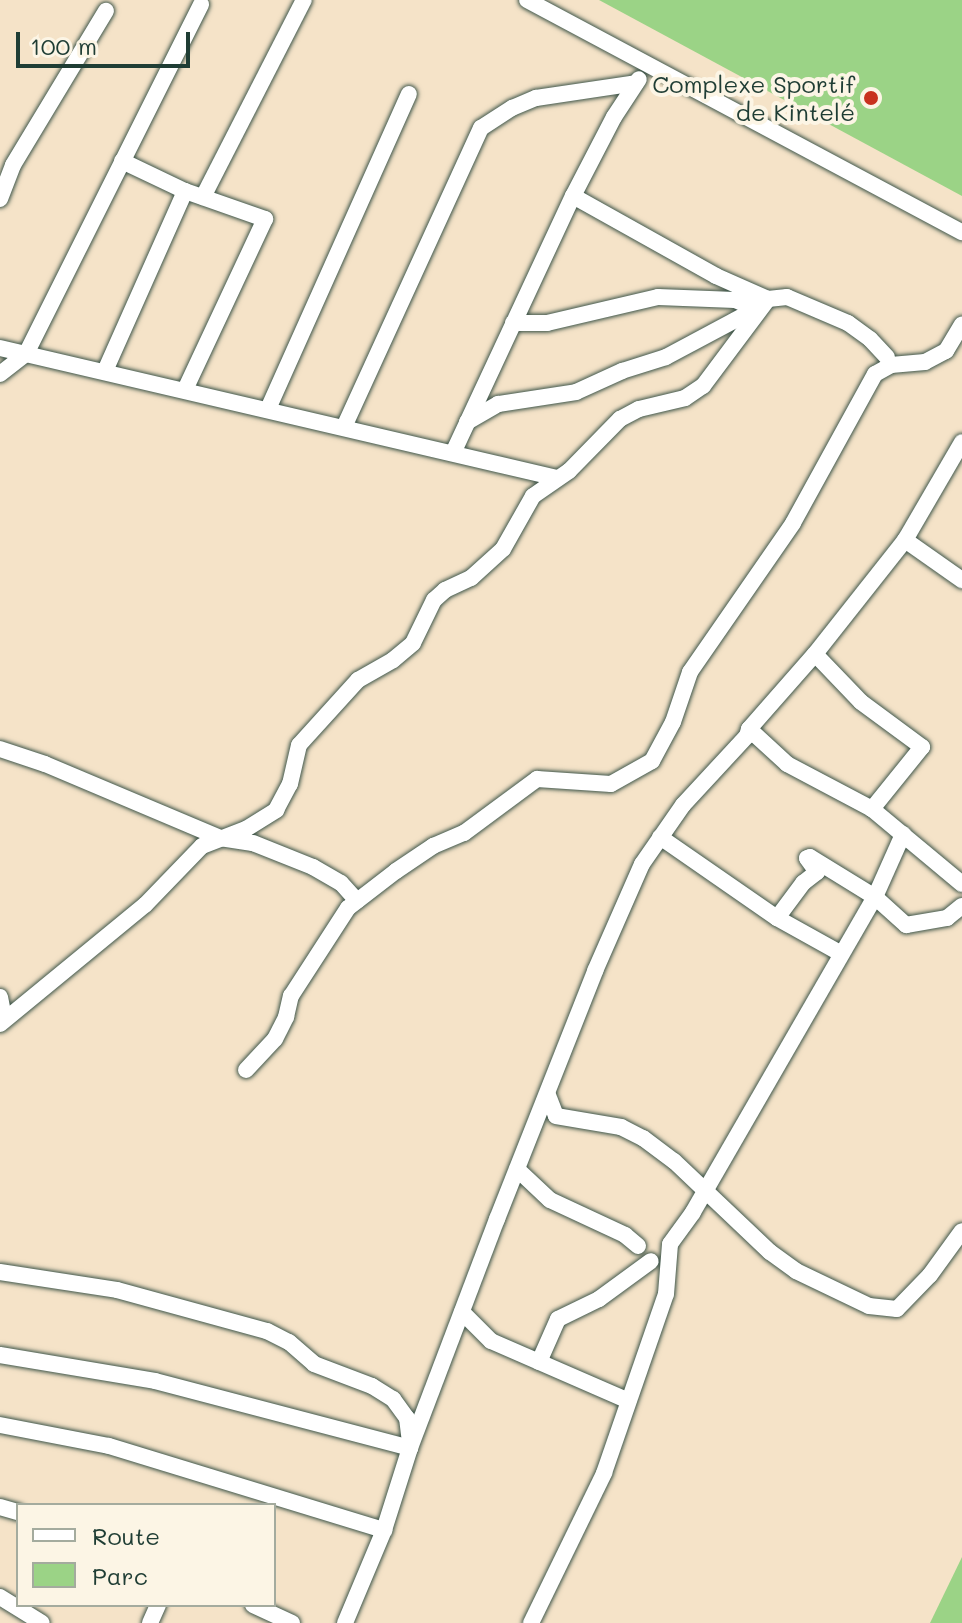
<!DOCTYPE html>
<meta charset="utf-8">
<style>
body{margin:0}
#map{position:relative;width:962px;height:1623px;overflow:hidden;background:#f5e3c8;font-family:Mali,sans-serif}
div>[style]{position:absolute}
.green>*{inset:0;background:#9bd386}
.roads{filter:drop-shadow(0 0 2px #3f564a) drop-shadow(0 0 2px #3f564a)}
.minor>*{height:16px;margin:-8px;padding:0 8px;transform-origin:8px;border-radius:8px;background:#fff}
.dots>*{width:22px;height:22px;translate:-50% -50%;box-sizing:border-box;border:4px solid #fcf5e5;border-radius:50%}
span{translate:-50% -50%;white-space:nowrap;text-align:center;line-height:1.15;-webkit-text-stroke:8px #fcf5e5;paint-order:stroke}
.poi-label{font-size:24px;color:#1f3d34}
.right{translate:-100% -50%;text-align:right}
.legend{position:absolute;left:16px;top:1503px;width:260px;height:104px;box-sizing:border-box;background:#fcf5e5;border:2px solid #a4ab9e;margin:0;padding:10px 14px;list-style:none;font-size:24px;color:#1f3d34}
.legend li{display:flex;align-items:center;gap:16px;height:40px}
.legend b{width:40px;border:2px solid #a4ab9e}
.scale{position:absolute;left:16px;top:32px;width:174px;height:36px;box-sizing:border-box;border:4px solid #1f3d34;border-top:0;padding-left:10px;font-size:24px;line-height:28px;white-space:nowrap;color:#1f3d34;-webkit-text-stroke:6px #fcf5e5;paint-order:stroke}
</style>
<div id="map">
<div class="green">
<i style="clip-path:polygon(599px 0,962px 0,962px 196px)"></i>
<i style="clip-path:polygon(962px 1557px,962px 1623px,930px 1623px)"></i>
</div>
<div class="roads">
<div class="minor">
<i style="left:527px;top:0;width:493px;rotate:28.1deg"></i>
<i style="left:122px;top:161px;width:70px;rotate:25.5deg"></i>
<i style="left:185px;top:191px;width:85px;rotate:19.3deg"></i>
<i style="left:265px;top:219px;width:189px;rotate:115.1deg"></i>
<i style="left:573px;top:196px;width:164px;rotate:29.2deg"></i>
<i style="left:716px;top:276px;width:57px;rotate:23.9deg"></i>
<i style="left:203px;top:197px;width:221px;rotate:-62.9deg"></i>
<i style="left:0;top:199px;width:36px;rotate:-69deg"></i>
<i style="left:13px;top:165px;width:180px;rotate:-58.9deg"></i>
<i style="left:513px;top:323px;width:34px"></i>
<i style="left:547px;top:323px;width:114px;rotate:-13.2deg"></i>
<i style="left:658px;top:297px;width:77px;rotate:2.2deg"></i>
<i style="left:735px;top:300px;width:25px;rotate:23deg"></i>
<i style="left:0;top:348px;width:572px;rotate:13.14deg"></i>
<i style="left:105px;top:371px;width:197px;rotate:-66deg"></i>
<i style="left:0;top:374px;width:33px;rotate:-38deg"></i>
<i style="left:26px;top:354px;width:391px;rotate:-63.4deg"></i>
<i style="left:268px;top:409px;width:345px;rotate:-65.9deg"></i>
<i style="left:467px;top:422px;width:36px;rotate:-30deg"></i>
<i style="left:498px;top:404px;width:79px;rotate:-8.7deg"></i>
<i style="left:576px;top:392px;width:51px;rotate:-24.5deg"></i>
<i style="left:622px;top:371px;width:46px;rotate:-17.7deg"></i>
<i style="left:666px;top:357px;width:100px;rotate:-28.1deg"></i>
<i style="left:344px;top:427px;width:329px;rotate:-65.4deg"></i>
<i style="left:481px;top:128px;width:37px;rotate:-33deg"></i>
<i style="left:512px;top:108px;width:26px;rotate:-23deg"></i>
<i style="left:536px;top:98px;width:101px;rotate:-8.5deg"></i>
<i style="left:453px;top:453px;width:284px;rotate:-65deg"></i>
<i style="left:573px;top:196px;width:89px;rotate:-62.6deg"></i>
<i style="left:614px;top:117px;width:45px;rotate:-56.7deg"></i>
<i style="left:905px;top:540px;width:70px;rotate:35.1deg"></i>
<i style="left:815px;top:654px;width:66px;rotate:46.2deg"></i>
<i style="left:861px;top:702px;width:76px;rotate:36.4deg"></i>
<i style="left:922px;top:747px;width:80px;rotate:128.9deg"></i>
<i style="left:749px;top:729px;width:52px;rotate:42.6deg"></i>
<i style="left:787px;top:764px;width:96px;rotate:27.9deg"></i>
<i style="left:872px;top:809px;width:117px;rotate:39.8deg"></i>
<i style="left:0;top:749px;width:47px;rotate:18.4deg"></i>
<i style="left:45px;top:764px;width:190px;rotate:22.9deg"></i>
<i style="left:220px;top:838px;width:33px;rotate:9deg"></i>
<i style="left:253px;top:843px;width:65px;rotate:21.8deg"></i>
<i style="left:313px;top:867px;width:32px;rotate:30deg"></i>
<i style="left:341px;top:883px;width:24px;rotate:48deg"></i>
<i style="left:660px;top:837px;width:142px;rotate:34.7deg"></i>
<i style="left:777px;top:918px;width:72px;rotate:29.1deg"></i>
<i style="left:777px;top:918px;width:44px;rotate:-53.4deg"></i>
<i style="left:803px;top:883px;width:18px;rotate:-38deg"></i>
<i style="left:817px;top:872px;width:17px;rotate:-126deg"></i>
<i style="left:807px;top:858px;width:3px;rotate:-18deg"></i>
<i style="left:810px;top:857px;width:76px;rotate:31.6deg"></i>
<i style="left:875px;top:897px;width:42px;rotate:42.1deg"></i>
<i style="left:906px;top:925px;width:42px;rotate:-9.7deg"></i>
<i style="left:947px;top:918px;width:19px;rotate:-39deg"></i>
<i style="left:0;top:997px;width:15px;rotate:79deg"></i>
<i style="left:3px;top:1012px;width:7px;rotate:117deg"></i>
<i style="left:0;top:1024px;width:188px;rotate:-39.4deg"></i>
<i style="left:145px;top:905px;width:82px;rotate:-46deg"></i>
<i style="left:202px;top:846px;width:47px;rotate:-21.1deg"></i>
<i style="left:246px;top:829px;width:36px;rotate:-32deg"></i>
<i style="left:276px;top:810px;width:30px;rotate:-62deg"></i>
<i style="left:290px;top:784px;width:40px;rotate:-77deg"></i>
<i style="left:299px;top:745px;width:88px;rotate:-47.8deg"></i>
<i style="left:358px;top:680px;width:40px;rotate:-29.7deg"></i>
<i style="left:393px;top:660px;width:26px;rotate:-40deg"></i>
<i style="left:413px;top:643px;width:48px;rotate:-64deg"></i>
<i style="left:434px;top:600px;width:15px;rotate:-42deg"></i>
<i style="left:445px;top:590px;width:29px;rotate:-25deg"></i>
<i style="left:471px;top:578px;width:43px;rotate:-42.2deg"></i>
<i style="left:503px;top:549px;width:61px;rotate:-60.5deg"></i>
<i style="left:533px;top:496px;width:44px;rotate:-34.8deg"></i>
<i style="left:569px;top:471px;width:73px;rotate:-45.6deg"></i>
<i style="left:620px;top:419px;width:21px;rotate:-28deg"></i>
<i style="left:639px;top:409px;width:47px;rotate:-13.4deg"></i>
<i style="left:685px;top:398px;width:22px;rotate:-34deg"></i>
<i style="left:703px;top:386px;width:109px;rotate:-53.2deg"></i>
<i style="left:768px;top:299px;width:19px;rotate:-6deg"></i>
<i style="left:787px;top:297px;width:66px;rotate:23.1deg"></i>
<i style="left:848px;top:323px;width:27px;rotate:36deg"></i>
<i style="left:870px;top:339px;width:25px;rotate:47deg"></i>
<i style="left:246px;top:1070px;width:42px;rotate:-46.9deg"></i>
<i style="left:275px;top:1039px;width:25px;rotate:-63deg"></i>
<i style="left:286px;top:1017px;width:22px;rotate:-77deg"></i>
<i style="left:291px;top:996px;width:105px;rotate:-57.1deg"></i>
<i style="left:348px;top:908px;width:61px;rotate:-37.6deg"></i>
<i style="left:396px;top:871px;width:45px;rotate:-34deg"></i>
<i style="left:433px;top:846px;width:34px;rotate:-23deg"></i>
<i style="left:464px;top:833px;width:91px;rotate:-36.5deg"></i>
<i style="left:537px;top:779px;width:74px;rotate:3.9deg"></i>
<i style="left:611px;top:784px;width:47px;rotate:-29.3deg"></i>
<i style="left:652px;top:761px;width:44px;rotate:-61.7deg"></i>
<i style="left:673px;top:722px;width:53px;rotate:-71.2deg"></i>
<i style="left:690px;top:672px;width:181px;rotate:-55.3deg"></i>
<i style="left:793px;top:523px;width:170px;rotate:-61.2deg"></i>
<i style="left:875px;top:374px;width:18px;rotate:-29deg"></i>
<i style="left:891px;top:365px;width:34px;rotate:-5deg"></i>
<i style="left:925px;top:362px;width:24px;rotate:-28deg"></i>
<i style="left:946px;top:351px;width:31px;rotate:-59deg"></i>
<i style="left:548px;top:1095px;width:22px;rotate:69deg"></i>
<i style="left:556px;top:1116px;width:66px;rotate:9.6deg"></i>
<i style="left:621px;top:1127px;width:25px;rotate:27deg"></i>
<i style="left:643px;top:1138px;width:39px;rotate:37deg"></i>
<i style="left:674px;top:1161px;width:132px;rotate:43.5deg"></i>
<i style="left:770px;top:1252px;width:32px;rotate:36deg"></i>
<i style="left:796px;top:1271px;width:81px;rotate:25.6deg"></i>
<i style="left:869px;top:1306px;width:28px;rotate:6deg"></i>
<i style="left:897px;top:1309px;width:47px;rotate:-45.9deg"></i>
<i style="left:930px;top:1275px;width:54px;rotate:-54deg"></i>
<i style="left:517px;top:1169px;width:45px;rotate:43.2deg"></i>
<i style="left:550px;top:1200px;width:83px;rotate:25deg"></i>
<i style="left:625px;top:1235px;width:17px;rotate:40deg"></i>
<i style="left:0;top:1272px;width:118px;rotate:8.7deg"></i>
<i style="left:117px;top:1290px;width:156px;rotate:15.3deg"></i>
<i style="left:267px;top:1331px;width:25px;rotate:27deg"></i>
<i style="left:289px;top:1342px;width:33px;rotate:41deg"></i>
<i style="left:314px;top:1364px;width:62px;rotate:20.8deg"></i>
<i style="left:372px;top:1386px;width:25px;rotate:32deg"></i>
<i style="left:393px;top:1399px;width:24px;rotate:54deg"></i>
<i style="left:407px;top:1418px;width:25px;rotate:83deg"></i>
<i style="left:462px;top:1312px;width:41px;rotate:45deg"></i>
<i style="left:491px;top:1341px;width:150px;rotate:23.5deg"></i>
<i style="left:0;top:1355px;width:157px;rotate:9.5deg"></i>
<i style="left:155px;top:1381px;width:264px;rotate:14.7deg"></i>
<i style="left:539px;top:1362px;width:47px;rotate:-66.2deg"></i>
<i style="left:558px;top:1319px;width:46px;rotate:-26deg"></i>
<i style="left:599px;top:1299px;width:64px;rotate:-36.2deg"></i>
<i style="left:0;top:1425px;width:111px;rotate:10.9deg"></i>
<i style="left:109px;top:1446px;width:288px;rotate:17deg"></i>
<i style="left:0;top:1507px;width:19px;rotate:16deg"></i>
<i style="left:0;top:1597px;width:49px;rotate:31.8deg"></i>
<i style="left:253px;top:1605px;width:43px;rotate:24.8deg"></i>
<i style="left:150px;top:1623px;width:20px;rotate:-66deg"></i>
<i style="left:345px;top:1623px;width:101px;rotate:-67.2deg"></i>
<i style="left:384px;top:1530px;width:86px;rotate:-72.4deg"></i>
<i style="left:410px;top:1448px;width:245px;rotate:-69.2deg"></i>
<i style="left:497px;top:1219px;width:267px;rotate:-68.4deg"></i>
<i style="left:595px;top:971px;width:117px;rotate:-66.3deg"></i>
<i style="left:642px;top:864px;width:72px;rotate:-55.2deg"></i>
<i style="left:683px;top:805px;width:94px;rotate:-47.2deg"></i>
<i style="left:747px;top:736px;width:7px;rotate:-74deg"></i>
<i style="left:749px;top:729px;width:100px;rotate:-48.7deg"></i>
<i style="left:815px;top:654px;width:145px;rotate:-51.7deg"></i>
<i style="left:905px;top:540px;width:113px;rotate:-59.8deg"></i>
<i style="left:531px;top:1623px;width:167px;rotate:-64deg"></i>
<i style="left:604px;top:1473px;width:189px;rotate:-70.9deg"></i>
<i style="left:666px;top:1294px;width:50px;rotate:-85.4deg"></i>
<i style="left:670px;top:1244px;width:39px;rotate:-54deg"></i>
<i style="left:693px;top:1212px;width:364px;rotate:-60deg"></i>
<i style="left:875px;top:897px;width:69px;rotate:-66deg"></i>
</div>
</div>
<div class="dots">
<i style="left:871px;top:98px;background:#c8321e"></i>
</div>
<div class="poi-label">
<span class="right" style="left:855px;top:98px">Complexe Sportif<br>de Kintelé</span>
</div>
<ul class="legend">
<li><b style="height:10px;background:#fff"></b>Route</li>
<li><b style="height:22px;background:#9bd386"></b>Parc</li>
</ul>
<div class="scale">100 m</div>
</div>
